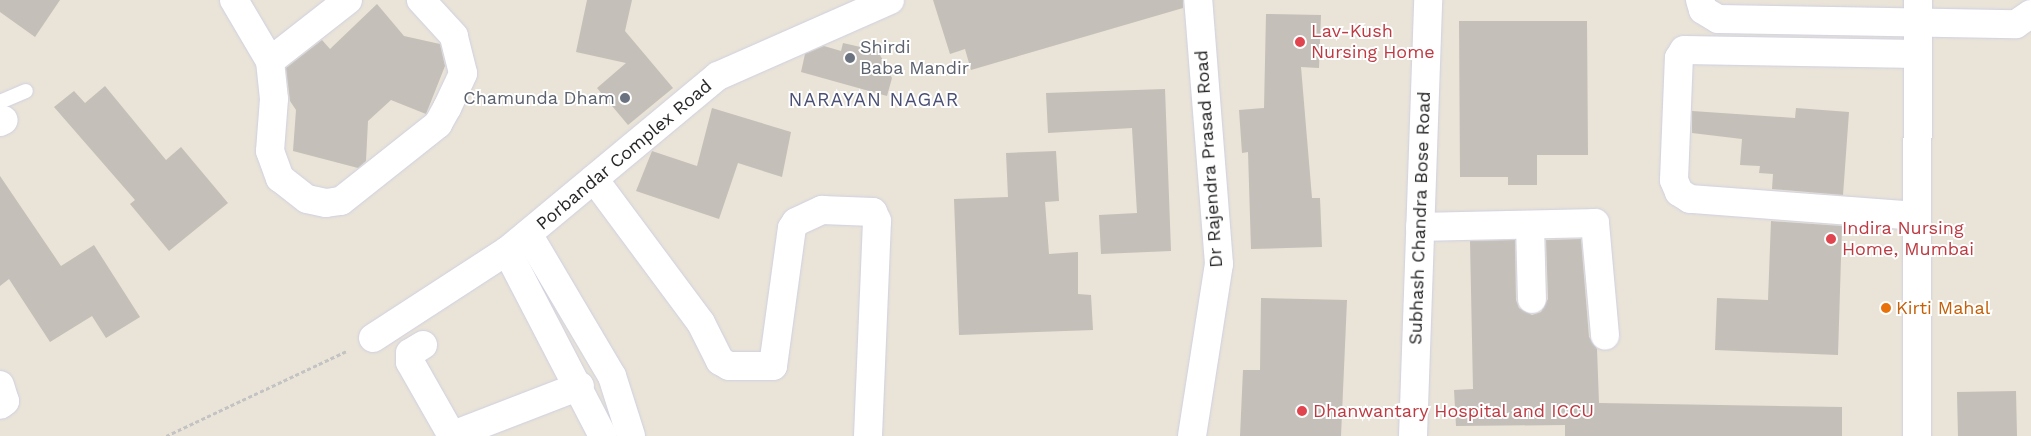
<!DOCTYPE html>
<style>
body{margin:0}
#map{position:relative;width:2031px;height:436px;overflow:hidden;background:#e9e3d8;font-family:"Work Sans",sans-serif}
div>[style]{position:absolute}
.building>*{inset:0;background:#c4bfb8}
.path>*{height:3px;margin-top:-1.5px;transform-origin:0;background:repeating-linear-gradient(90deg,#c3c3c3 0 4px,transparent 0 6.5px)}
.roads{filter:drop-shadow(0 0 1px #ced0e0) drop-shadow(0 0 1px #ced0e0)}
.service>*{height:14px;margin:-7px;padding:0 7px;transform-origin:7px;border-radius:7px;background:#fff}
.minor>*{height:28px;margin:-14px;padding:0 14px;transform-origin:14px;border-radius:14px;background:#fff}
.secondary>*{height:28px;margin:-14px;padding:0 14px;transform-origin:14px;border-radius:14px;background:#fff}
.dots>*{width:14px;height:14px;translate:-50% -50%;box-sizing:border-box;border:2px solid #fff;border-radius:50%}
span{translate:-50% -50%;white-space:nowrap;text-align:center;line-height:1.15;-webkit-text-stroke:4px #fff;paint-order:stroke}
.health-label{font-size:18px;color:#be3a42}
.left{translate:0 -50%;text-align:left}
.worship-label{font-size:18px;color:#5b616d}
.right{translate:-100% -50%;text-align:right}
.street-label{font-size:18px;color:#272727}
.food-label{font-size:18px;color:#c56008}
.neighbourhood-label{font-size:19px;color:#494f75;letter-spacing:1px}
</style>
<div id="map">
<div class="building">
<i style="clip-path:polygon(0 0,60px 0,35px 37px,0 12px)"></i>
<i style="clip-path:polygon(587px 0,632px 0,625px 31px,673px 88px,628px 125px,597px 88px,626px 63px,576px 52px)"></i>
<i style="clip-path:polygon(933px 0,1183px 0,1183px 8px,971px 70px,965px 49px,950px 54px)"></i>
<i style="clip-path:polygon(377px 4px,404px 36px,440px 44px,445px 66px,426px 114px,391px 100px,368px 121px,366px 161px,358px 168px,293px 151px,296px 110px,290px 101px,286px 68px,322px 40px,330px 49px)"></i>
<i style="clip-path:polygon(1266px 14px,1321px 15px,1319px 68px,1301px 67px,1312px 198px,1320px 198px,1322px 247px,1251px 249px,1248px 152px,1242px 153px,1239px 110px,1264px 108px)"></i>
<i style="clip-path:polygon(1459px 21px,1587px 21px,1588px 155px,1537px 155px,1537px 185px,1508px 185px,1508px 177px,1460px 177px)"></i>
<i style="clip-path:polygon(843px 43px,878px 51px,892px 78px,887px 96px,801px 72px,805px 54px,824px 46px,841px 51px)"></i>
<i style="clip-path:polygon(105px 86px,166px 160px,181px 147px,228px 203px,169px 251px,130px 204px,135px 200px,54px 107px,74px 91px,85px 103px)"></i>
<i style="clip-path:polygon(1165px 89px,1171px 251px,1101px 254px,1099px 215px,1137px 213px,1132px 128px,1048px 133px,1046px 93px)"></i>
<i style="clip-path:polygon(712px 108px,791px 132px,782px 177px,738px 163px,719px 219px,636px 191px,652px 151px,697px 166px)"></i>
<i style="clip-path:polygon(1796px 108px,1849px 112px,1843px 195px,1772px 189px,1773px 174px,1759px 173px,1760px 166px,1740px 165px,1742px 139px,1692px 133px,1692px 111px,1795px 118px)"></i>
<i style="clip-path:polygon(1056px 151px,1059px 201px,1045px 202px,1049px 254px,1078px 252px,1078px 294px,1091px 295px,1093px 330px,959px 335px,954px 199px,1008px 197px,1006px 153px)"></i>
<i style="clip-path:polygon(0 176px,61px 266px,94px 245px,140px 317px,106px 338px,92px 316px,50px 342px,9px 279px,0 286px)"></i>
<i style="clip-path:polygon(1771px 221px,1842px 226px,1838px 355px,1715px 350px,1717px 298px,1768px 300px)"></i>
<i style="clip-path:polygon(1581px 239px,1589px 337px,1597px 349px,1599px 403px,1842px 407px,1842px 436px,1565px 436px,1565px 425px,1456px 426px,1454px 390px,1473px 389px,1470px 241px,1515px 240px,1516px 300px,1519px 308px,1532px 315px,1541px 312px,1548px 299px,1546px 240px)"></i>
<i style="clip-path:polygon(1261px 298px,1347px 300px,1341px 436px,1240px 436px,1243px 370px,1260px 370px)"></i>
<i style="clip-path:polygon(2016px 391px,2017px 436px,1958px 436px,1957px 392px)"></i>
</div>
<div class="path">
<i style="left:166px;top:436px;width:200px;rotate:-25.2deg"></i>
</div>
<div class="roads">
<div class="service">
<i style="left:0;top:102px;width:28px;rotate:-23deg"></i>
</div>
<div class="minor">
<i style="left:234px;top:0;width:71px;rotate:59.5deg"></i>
<i style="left:270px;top:61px;width:38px;rotate:84deg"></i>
<i style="left:274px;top:99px;width:52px;rotate:94.4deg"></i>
<i style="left:270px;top:151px;width:29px;rotate:70deg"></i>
<i style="left:280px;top:178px;width:34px;rotate:38deg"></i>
<i style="left:307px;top:199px;width:19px;rotate:12deg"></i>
<i style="left:326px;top:203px;width:15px;rotate:-8deg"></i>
<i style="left:341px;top:201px;width:124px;rotate:-38.4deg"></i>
<i style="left:438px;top:124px;width:18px;rotate:-61deg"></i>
<i style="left:447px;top:108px;width:38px;rotate:-65deg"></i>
<i style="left:463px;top:73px;width:38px;rotate:-104deg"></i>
<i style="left:454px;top:36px;width:49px;rotate:-132.5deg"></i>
<i style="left:1700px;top:0;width:10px;rotate:73deg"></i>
<i style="left:1703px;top:10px;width:17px;rotate:31deg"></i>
<i style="left:1718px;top:19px;width:298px;rotate:1deg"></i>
<i style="left:2016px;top:24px;width:18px;rotate:-34deg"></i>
<i style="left:270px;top:61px;width:99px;rotate:-38deg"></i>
<i style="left:0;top:122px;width:4px;rotate:-27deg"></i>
<i style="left:594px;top:179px;width:179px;rotate:53.4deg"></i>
<i style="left:701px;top:323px;width:42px;rotate:63.4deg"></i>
<i style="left:720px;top:361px;width:10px;rotate:29deg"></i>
<i style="left:729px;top:366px;width:44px"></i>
<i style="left:773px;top:366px;width:139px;rotate:-82.2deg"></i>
<i style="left:792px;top:228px;width:7px;rotate:-56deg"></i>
<i style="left:796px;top:222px;width:29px;rotate:-25deg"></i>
<i style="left:822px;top:210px;width:51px;rotate:2.2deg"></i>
<i style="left:873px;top:212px;width:10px;rotate:66deg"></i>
<i style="left:877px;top:221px;width:215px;rotate:92.4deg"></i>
<i style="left:1917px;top:216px;width:228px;rotate:-175.7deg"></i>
<i style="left:1690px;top:199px;width:13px;rotate:-148deg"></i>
<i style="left:1679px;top:192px;width:13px;rotate:-113deg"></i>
<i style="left:1674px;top:180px;width:122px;rotate:-87.7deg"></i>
<i style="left:1679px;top:58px;width:9px;rotate:-58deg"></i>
<i style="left:1684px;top:50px;width:234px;rotate:1deg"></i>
<i style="left:1530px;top:225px;width:74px;rotate:88.5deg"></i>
<i style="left:1420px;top:227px;width:175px;rotate:-1.3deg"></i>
<i style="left:1595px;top:223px;width:113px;rotate:84.9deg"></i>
<i style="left:528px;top:234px;width:165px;rotate:59.4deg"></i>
<i style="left:612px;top:376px;width:63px;rotate:72.4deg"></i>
<i style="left:507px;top:251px;width:208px;rotate:62.6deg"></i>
<i style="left:373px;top:338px;width:160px;rotate:-33deg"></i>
<i style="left:507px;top:251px;width:274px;rotate:-39.7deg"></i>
<i style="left:718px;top:76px;width:188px;rotate:-23.8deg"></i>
<i style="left:423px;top:345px;width:15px;rotate:148deg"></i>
<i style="left:410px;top:353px;width:9px;rotate:90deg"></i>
<i style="left:410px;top:362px;width:85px;rotate:60.4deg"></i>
<i style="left:0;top:385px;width:17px;rotate:73deg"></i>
<i style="left:5px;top:401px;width:6px;rotate:141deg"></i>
<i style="left:453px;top:435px;width:136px;rotate:-21.1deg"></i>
<i style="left:1192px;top:436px;width:174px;rotate:-81.1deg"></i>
<i style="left:1219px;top:264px;width:265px;rotate:-94.5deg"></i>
</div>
<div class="secondary">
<i style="left:1413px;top:436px;width:436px;rotate:-88deg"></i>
<i style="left:1917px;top:436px;width:436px;rotate:-89.9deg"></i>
</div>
</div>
<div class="dots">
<i style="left:1300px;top:42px;background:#e0444e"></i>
<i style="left:850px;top:58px;background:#6b7280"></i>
<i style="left:625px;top:98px;background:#6b7280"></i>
<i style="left:1831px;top:239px;background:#e0444e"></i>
<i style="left:1886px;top:308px;background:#e8710a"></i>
<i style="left:1302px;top:411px;background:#e0444e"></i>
</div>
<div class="health-label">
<span class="left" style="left:1311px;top:42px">Lav-Kush<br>Nursing Home</span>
<span class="left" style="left:1842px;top:239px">Indira Nursing<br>Home, Mumbai</span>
<span class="left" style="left:1313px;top:411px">Dhanwantary Hospital and ICCU</span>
</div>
<div class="worship-label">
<span class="left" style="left:860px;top:58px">Shirdi<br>Baba Mandir</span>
<span class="right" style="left:615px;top:98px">Chamunda Dham</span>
</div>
<div class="street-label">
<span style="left:624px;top:155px;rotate:-40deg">Porbandar Complex Road</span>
<span style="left:1209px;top:159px;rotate:-94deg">Dr Rajendra Prasad Road</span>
<span style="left:1420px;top:218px;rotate:-88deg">Subhash Chandra Bose Road</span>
</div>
<div class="food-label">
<span class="left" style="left:1896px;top:308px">Kirti Mahal</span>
</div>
<div class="neighbourhood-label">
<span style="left:874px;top:100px">NARAYAN NAGAR</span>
</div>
</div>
